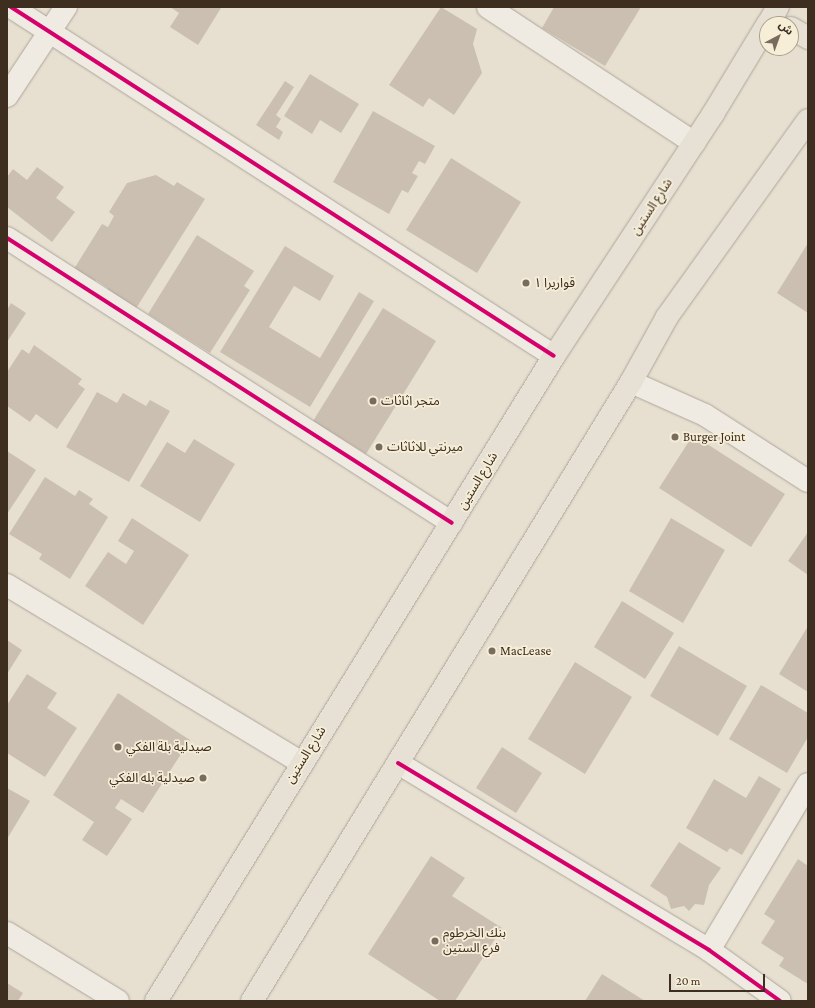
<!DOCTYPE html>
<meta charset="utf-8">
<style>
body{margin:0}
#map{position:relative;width:815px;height:1008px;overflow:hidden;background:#e7e0d1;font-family:"Crimson Pro","Noto Sans Arabic",serif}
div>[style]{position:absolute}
.building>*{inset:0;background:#cbbfb2}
.roads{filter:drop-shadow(0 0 1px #ada599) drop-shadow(0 0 1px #ada599)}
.minor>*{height:22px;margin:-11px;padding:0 11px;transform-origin:11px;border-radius:11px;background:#efebe3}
.major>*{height:22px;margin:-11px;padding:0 11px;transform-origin:11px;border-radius:11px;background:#e6e1d4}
.cycleway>*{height:4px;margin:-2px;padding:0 2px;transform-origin:2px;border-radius:2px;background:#d6006c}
.dots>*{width:11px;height:11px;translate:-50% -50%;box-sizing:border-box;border:2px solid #f7eed8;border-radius:50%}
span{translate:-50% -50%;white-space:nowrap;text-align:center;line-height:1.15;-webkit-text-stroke:3.5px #f7eed8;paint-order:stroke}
.street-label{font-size:13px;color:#3d2e20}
.poi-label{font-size:13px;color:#3d2e20}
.left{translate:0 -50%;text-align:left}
.right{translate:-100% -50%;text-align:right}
.frame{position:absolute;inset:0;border:8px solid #3d2e20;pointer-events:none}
.north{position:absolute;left:759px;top:16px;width:40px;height:40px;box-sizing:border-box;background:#f7eed8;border:1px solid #ada18e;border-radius:50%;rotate:41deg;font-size:11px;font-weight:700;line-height:16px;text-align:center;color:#3d2e20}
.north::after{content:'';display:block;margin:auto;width:14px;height:18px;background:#786c5e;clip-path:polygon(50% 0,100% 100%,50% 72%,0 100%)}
.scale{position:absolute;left:669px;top:974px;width:96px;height:18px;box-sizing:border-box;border:2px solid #3d2e20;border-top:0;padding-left:5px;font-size:12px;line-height:14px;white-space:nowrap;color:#3d2e20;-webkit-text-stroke:3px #f7eed8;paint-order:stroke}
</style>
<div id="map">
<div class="building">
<i style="clip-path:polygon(170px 7px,219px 7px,221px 8px,198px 45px,170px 27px,179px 13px)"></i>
<i style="clip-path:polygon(441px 7px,477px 29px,473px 44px,482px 73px,454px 115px,429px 98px,423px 107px,389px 85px)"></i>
<i style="clip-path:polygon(554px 7px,641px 7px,605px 66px,542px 28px)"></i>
<i style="clip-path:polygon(310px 74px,359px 104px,341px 133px,320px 120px,312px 134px,284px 116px)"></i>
<i style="clip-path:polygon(285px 81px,294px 87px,276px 115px,281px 119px,276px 127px,283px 132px,279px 140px,256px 125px)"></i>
<i style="clip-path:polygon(373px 111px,435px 146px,425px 164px,419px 161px,412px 173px,418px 176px,408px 193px,402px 190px,389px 214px,333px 182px)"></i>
<i style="clip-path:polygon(451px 158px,521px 202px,477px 273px,406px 230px)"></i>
<i style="clip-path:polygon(37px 167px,64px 187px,56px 198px,75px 212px,52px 242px,7px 207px,7px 177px,13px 169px,27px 180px)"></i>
<i style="clip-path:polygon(156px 175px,174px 186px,177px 182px,205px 199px,135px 310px,106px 292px,108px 288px,96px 280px,93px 285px,72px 272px,102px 224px,108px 227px,114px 216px,109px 212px,127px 183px)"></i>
<i style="clip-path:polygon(197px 235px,254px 271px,244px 286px,250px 290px,210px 353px,148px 314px)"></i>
<i style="clip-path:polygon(808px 243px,808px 313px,777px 293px)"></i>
<i style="clip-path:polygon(285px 246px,334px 276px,320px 301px,294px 286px,269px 327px,320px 358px,359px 292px,374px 301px,310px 407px,220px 352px)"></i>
<i style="clip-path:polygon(11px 303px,26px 313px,7px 342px,7px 310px)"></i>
<i style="clip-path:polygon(383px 308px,436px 341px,366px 454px,313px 421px)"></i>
<i style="clip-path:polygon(34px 345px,82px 379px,78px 384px,85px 389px,57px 429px,36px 414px,30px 422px,7px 406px,7px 372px,22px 349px,29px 354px)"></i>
<i style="clip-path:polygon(97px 392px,117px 403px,123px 393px,146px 406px,150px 400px,170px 411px,129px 482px,66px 447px)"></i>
<i style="clip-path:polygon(693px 435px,785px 494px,751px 547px,659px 488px)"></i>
<i style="clip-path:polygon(194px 439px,235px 464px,200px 522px,140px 486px,167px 442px,185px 453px)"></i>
<i style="clip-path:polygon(7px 451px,36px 470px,7px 514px)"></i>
<i style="clip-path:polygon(45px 477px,75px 496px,79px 490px,93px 499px,89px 504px,108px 517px,70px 579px,39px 559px,42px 554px,9px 534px)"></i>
<i style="clip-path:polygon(132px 518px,189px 555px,143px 625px,85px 586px,108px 552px,126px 564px,134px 551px,118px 541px)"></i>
<i style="clip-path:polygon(671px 518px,725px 550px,683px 623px,629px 591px)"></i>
<i style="clip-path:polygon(808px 532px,808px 575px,788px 561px)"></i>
<i style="clip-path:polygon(622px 601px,674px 633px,645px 679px,594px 647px)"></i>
<i style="clip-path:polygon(808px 626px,808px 692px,779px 674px)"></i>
<i style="clip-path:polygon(7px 640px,22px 650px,7px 674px)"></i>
<i style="clip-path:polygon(679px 646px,747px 686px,718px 736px,650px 696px)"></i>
<i style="clip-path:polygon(575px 662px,632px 697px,585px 774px,528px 739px)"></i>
<i style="clip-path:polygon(27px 674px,57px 693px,47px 708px,77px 728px,45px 777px,7px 753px,7px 705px)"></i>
<i style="clip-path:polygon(761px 685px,808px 713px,808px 737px,787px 773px,729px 739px)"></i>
<i style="clip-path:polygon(118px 693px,190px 740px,143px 813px,121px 799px,115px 808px,132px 819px,107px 856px,82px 840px,94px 822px,53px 795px)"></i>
<i style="clip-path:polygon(502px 747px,542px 773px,516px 813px,476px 788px)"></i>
<i style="clip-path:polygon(759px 776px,781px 789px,742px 855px,730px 848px,727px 852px,686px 828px,714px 779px,746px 798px)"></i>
<i style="clip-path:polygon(7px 788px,30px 801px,7px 839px)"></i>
<i style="clip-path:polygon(679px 842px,721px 868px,709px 885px,704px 905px,695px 904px,689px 911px,684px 906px,671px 909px,667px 897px,650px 886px)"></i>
<i style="clip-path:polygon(431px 856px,465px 878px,452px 896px,502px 928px,455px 1001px,440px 1001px,368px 954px)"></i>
<i style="clip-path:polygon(798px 859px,808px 866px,808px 984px,779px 966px,784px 958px,761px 943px,775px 921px,764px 914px)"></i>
<i style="clip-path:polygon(602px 974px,645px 1001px,585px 1001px)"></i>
<i style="clip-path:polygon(7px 983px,23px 993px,18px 1001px,7px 1001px)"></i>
</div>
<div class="roads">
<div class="minor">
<i style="left:11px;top:7px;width:645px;rotate:32.73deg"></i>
<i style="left:488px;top:7px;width:247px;rotate:33.4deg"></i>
<i style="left:7px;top:96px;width:107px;rotate:-56.5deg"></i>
<i style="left:7px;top:238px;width:528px;rotate:32.64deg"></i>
<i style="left:631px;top:382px;width:81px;rotate:24deg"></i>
<i style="left:705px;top:415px;width:122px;rotate:32.7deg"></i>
<i style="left:7px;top:585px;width:345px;rotate:31.1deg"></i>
<i style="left:398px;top:763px;width:363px;rotate:31deg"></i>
<i style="left:709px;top:950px;width:87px;rotate:35.7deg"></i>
<i style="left:7px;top:933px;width:130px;rotate:31.5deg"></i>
<i style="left:709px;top:950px;width:193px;rotate:-59.2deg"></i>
</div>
<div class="major">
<i style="left:768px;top:24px;width:20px;rotate:-60deg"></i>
<i style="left:791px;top:28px;width:20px;rotate:30deg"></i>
<i style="left:156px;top:1001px;width:758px;rotate:-58.32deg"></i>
<i style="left:554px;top:356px;width:290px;rotate:-56.7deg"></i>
<i style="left:713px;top:114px;width:104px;rotate:-58.8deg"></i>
<i style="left:252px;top:1001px;width:726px;rotate:-58.52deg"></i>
<i style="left:631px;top:382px;width:74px;rotate:-61deg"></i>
<i style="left:667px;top:317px;width:242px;rotate:-54.4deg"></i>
</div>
</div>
<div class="cycleway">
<i style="left:11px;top:7px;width:645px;rotate:32.73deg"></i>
<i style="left:7px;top:238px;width:528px;rotate:32.64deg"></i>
<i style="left:398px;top:763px;width:363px;rotate:31deg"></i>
<i style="left:709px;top:950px;width:87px;rotate:35.7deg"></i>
</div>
<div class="dots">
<i style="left:526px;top:283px;background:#786c5e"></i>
<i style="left:373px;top:401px;background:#786c5e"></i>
<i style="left:675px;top:437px;background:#786c5e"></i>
<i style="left:379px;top:447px;background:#786c5e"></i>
<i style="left:492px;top:651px;background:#786c5e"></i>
<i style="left:118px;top:747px;background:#786c5e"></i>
<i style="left:203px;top:778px;background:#786c5e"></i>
<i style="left:435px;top:941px;background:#786c5e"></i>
</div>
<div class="street-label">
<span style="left:652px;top:207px;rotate:-57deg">شارع الستين</span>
<span style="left:478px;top:481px;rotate:-59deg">شارع الستين</span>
<span style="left:306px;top:755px;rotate:-58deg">شارع الستين</span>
</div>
<div class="poi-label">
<span class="left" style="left:534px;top:283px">قواريرا ١</span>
<span class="left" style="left:381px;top:401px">متجر اثاثات</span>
<span class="left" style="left:683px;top:437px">Burger Joint</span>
<span class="left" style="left:387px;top:447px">ميرنتي للاثاثات</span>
<span class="left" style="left:500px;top:651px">MacLease</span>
<span class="left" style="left:126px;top:747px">صيدلية بلة الفكي</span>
<span class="right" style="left:195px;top:778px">صيدلية بله الفكي</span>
<span class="left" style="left:443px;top:941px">بنك الخرطوم<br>فرع الستين</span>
</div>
<div class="frame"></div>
<div class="north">ش</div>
<div class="scale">20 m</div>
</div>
